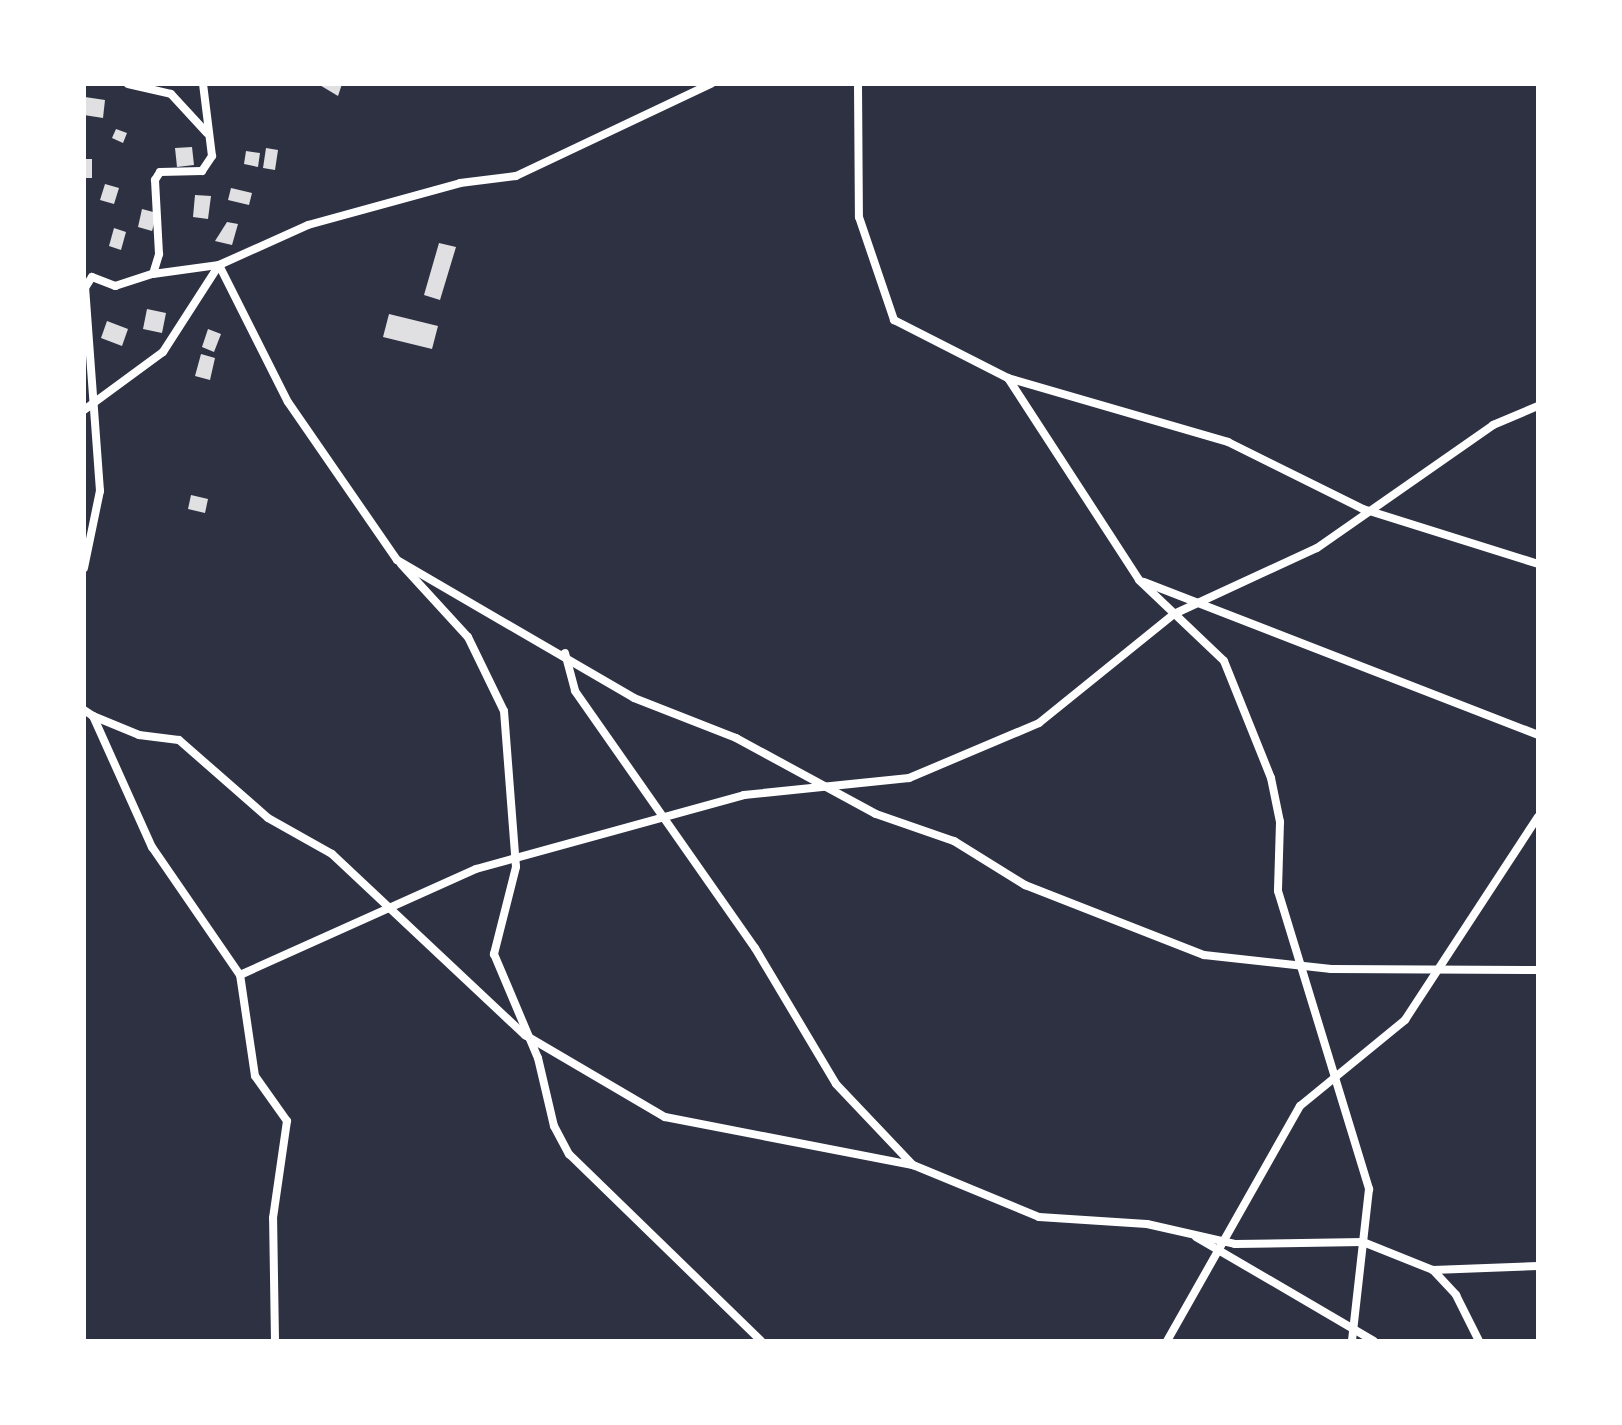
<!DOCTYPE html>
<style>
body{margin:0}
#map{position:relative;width:1622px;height:1425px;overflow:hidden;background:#2d3142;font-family:"IBM Plex Sans",sans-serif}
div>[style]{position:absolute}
.building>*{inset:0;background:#e0e0e3}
.minor>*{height:8px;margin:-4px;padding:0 4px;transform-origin:4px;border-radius:4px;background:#fff}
span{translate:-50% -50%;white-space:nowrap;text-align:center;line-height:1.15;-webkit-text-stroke:8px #fff;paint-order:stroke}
.frame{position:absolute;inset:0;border:86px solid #fff;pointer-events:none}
</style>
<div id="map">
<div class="building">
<i style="clip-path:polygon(318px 84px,342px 84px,338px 96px)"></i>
<i style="clip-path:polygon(85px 97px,105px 100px,103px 118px,84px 115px)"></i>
<i style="clip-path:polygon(116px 129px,127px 133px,123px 143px,112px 138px)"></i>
<i style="clip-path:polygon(192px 147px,194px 165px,177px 167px,175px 148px)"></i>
<i style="clip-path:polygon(266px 148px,278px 150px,275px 170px,263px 168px)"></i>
<i style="clip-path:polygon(246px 151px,260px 153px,258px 167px,244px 164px)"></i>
<i style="clip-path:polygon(84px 159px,92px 159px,92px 178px,84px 178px)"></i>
<i style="clip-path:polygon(105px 184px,119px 188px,114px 204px,100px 200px)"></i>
<i style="clip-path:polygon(231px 188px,252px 193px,249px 205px,228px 200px)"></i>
<i style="clip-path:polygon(195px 195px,211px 196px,208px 219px,193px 217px)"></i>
<i style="clip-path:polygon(142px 209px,157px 213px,152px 231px,138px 227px)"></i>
<i style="clip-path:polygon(227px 222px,238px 224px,232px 245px,215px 241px)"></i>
<i style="clip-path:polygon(114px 228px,126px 232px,121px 250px,109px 246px)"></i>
<i style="clip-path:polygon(439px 243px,456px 247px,440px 300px,424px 295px)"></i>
<i style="clip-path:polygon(147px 309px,166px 313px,162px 333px,143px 329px)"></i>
<i style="clip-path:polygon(389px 314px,438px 326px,432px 349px,383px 337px)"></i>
<i style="clip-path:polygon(107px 321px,128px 329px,122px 346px,101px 338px)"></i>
<i style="clip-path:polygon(208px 329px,221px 334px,214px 352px,202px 347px)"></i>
<i style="clip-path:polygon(201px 354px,215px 358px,210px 380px,195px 376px)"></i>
<i style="clip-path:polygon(191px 495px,208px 499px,205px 513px,188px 509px)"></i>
</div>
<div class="minor">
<i style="left:128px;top:84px;width:44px;rotate:13.1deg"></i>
<i style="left:171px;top:94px;width:53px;rotate:47.3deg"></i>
<i style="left:858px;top:84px;width:133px;rotate:89.6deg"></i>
<i style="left:859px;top:217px;width:109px;rotate:71.2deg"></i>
<i style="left:894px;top:320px;width:128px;rotate:27deg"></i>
<i style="left:1008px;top:378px;width:229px;rotate:16.2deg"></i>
<i style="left:1228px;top:442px;width:151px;rotate:26.4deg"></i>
<i style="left:1363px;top:509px;width:183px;rotate:17.4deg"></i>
<i style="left:153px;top:274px;width:67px;rotate:-7.8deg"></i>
<i style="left:219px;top:265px;width:153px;rotate:63.3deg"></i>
<i style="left:288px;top:402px;width:192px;rotate:55.4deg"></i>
<i style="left:397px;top:560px;width:274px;rotate:30.2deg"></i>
<i style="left:634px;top:698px;width:110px;rotate:21.4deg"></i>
<i style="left:736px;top:738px;width:159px;rotate:28.5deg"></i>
<i style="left:876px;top:814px;width:83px;rotate:19.1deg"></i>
<i style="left:954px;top:841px;width:84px;rotate:31.8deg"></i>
<i style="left:1025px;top:885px;width:192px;rotate:21.4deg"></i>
<i style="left:1204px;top:955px;width:128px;rotate:6.3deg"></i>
<i style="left:1331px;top:969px;width:207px;rotate:0.3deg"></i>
<i style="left:1008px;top:378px;width:241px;rotate:57deg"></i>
<i style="left:1139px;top:580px;width:117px;rotate:43.6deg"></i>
<i style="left:1224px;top:661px;width:126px;rotate:68.1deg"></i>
<i style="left:1271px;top:778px;width:45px;rotate:78.4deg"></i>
<i style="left:1280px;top:822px;width:69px;rotate:91.7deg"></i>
<i style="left:1278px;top:891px;width:312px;rotate:73deg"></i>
<i style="left:1369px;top:1189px;width:153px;rotate:96.4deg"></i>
<i style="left:84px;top:410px;width:98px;rotate:-36.3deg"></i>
<i style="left:163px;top:352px;width:103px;rotate:-57.2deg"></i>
<i style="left:219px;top:265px;width:98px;rotate:-24.2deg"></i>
<i style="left:308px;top:225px;width:158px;rotate:-15.4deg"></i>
<i style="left:460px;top:183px;width:56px;rotate:-7.1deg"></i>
<i style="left:516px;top:176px;width:216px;rotate:-25.3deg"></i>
<i style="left:401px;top:564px;width:99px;rotate:47.5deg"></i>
<i style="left:468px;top:637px;width:82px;rotate:64.1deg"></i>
<i style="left:504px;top:711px;width:156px;rotate:85.6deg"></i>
<i style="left:516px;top:867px;width:90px;rotate:104.2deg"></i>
<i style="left:494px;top:954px;width:113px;rotate:67.1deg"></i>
<i style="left:538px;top:1058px;width:70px;rotate:76.8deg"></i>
<i style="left:554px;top:1126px;width:32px;rotate:62deg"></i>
<i style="left:569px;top:1154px;width:268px;rotate:44.2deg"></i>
<i style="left:84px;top:568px;width:79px;rotate:-78.3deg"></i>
<i style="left:100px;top:491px;width:204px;rotate:-94.2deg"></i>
<i style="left:85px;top:288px;width:13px;rotate:-58deg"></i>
<i style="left:92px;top:277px;width:25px;rotate:21deg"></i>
<i style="left:115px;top:286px;width:40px;rotate:-18deg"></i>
<i style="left:153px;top:274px;width:21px;rotate:-73deg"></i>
<i style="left:159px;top:254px;width:74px;rotate:-93.1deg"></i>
<i style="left:155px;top:180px;width:9px;rotate:-58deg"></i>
<i style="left:160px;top:172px;width:42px;rotate:-1.4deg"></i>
<i style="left:202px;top:171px;width:18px;rotate:-56deg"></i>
<i style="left:212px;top:156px;width:73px;rotate:-97.1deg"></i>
<i style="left:1144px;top:582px;width:423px;rotate:21.2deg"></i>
<i style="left:565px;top:653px;width:39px;rotate:75deg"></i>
<i style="left:575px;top:691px;width:314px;rotate:55deg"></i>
<i style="left:755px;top:948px;width:158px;rotate:59.2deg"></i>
<i style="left:836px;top:1084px;width:112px;rotate:46.5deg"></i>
<i style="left:913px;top:1165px;width:136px;rotate:22.4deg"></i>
<i style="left:1039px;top:1217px;width:108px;rotate:3.7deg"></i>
<i style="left:1147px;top:1224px;width:90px;rotate:12.8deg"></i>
<i style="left:1235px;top:1244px;width:128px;rotate:-0.9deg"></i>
<i style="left:1363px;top:1242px;width:75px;rotate:21.8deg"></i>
<i style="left:1433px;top:1270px;width:34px;rotate:47deg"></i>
<i style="left:1456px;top:1295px;width:51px;rotate:63.4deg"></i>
<i style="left:84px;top:710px;width:11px;rotate:34deg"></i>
<i style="left:93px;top:716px;width:144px;rotate:65.8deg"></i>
<i style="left:152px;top:847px;width:155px;rotate:55.5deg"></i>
<i style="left:93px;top:716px;width:50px;rotate:22.4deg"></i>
<i style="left:139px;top:735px;width:40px;rotate:7.1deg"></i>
<i style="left:179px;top:740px;width:118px;rotate:41.2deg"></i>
<i style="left:268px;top:818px;width:73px;rotate:29.4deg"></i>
<i style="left:332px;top:854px;width:265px;rotate:43.2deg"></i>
<i style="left:525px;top:1035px;width:162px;rotate:30.4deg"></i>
<i style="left:665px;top:1117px;width:251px;rotate:11deg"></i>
<i style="left:1196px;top:1237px;width:206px;rotate:30.3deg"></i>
<i style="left:1433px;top:1270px;width:105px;rotate:-2.2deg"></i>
<i style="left:275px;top:1341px;width:123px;rotate:-90.9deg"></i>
<i style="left:273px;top:1218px;width:98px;rotate:-81.8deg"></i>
<i style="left:287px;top:1121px;width:55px;rotate:-125.4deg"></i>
<i style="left:255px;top:1076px;width:102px;rotate:-98.4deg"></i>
<i style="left:240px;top:975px;width:259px;rotate:-24.2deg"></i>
<i style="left:476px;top:869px;width:278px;rotate:-15.4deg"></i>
<i style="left:744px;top:795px;width:166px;rotate:-5.9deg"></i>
<i style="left:909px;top:778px;width:141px;rotate:-22.9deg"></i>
<i style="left:1039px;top:723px;width:174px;rotate:-38.9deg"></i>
<i style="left:1174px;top:614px;width:157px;rotate:-24.8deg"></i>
<i style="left:1317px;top:548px;width:215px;rotate:-34.9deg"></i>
<i style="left:1493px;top:425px;width:49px;rotate:-22.9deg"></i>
<i style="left:1167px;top:1341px;width:270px;rotate:-60.5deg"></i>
<i style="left:1300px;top:1106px;width:136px;rotate:-39.3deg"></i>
<i style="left:1405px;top:1020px;width:243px;rotate:-56.8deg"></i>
</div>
<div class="frame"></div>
</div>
